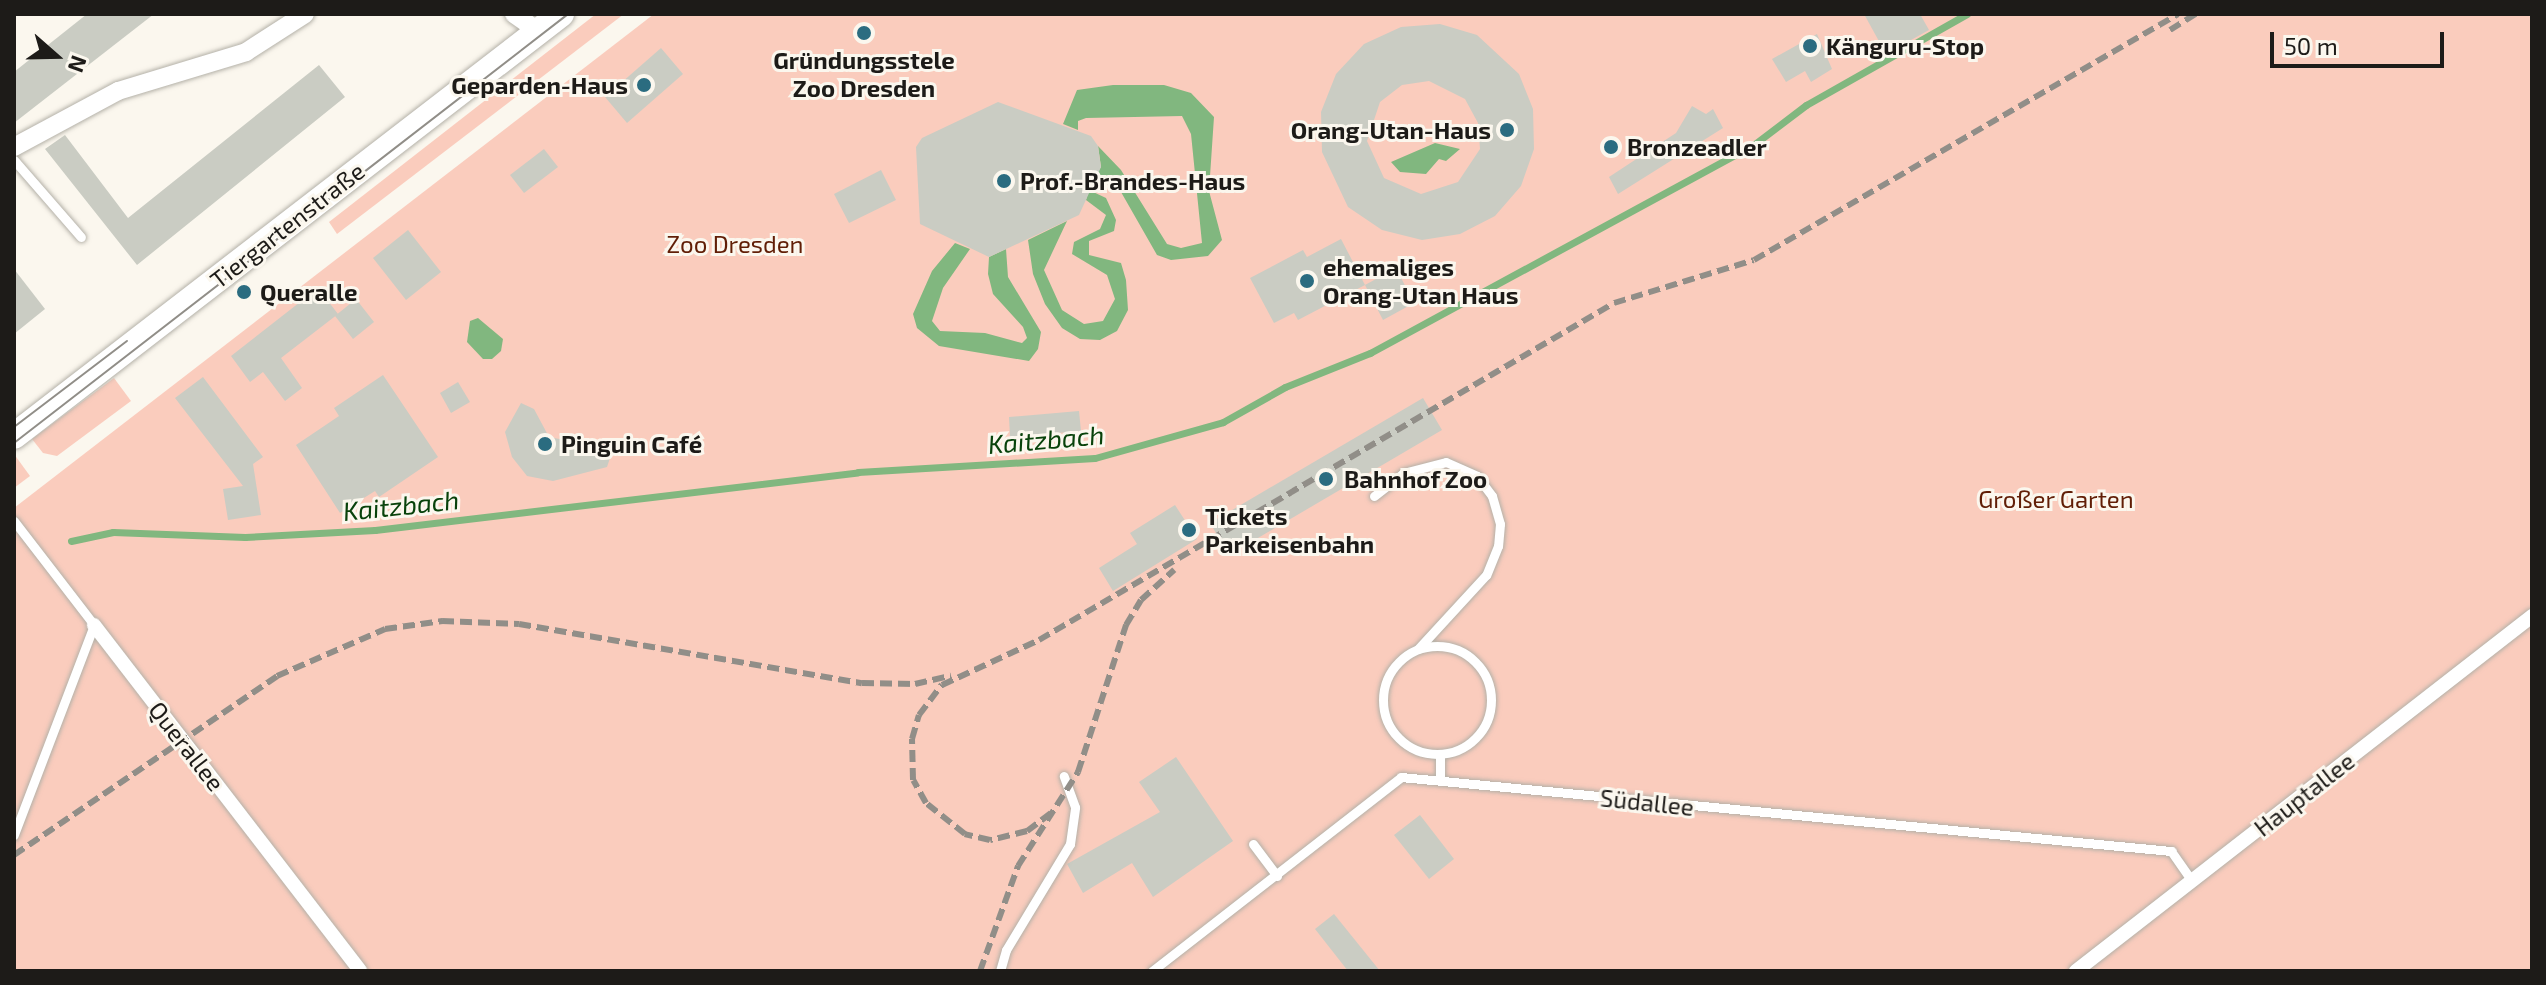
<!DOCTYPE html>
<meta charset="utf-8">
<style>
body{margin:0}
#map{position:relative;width:2546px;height:985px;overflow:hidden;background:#fbf7ee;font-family:"Exo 2",sans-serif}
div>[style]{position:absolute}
.green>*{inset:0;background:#faccbd}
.water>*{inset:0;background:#81b77f}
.stream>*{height:7px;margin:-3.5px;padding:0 3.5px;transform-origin:3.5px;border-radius:3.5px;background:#81b77f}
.building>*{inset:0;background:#caccc3}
.roads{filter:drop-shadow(0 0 2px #b4b1a8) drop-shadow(0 0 2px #b4b1a8)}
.service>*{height:9px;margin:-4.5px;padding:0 4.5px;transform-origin:4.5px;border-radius:4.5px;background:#fff}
.service>.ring{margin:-4.5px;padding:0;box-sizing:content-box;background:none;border:9px solid #fff;border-radius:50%}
.pedestrian>*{height:14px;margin:-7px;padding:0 7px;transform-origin:7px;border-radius:7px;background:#fff}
.minor>*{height:18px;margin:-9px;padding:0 9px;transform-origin:9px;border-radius:9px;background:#fff}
.secondary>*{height:26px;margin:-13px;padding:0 13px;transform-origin:13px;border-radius:13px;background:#fff}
.tram>*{height:2px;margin:-1px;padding:0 1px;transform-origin:1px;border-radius:1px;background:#918e88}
.rail>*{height:6px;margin-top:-3px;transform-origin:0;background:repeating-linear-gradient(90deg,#918e88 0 12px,transparent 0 18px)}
.dots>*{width:22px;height:22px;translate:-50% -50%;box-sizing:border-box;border:4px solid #fbf7ee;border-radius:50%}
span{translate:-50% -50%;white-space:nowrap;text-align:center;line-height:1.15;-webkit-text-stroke:6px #fbf7ee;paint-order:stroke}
.poi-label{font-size:24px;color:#1d1b18;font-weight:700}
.left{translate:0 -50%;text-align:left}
.right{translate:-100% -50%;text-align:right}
.street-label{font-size:24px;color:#1d1b18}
.park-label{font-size:24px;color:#611e06}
.water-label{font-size:26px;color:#08420b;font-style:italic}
.frame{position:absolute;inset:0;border:16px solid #1d1b18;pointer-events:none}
.north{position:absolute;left:16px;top:16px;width:80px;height:80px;-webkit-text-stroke:6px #fbf7ee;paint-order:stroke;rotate:110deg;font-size:22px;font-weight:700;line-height:32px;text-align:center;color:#1d1b18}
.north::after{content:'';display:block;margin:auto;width:28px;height:36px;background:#1d1b18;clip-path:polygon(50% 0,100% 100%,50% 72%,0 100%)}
.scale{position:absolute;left:2270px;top:32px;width:174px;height:36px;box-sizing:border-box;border:4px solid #1d1b18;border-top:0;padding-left:10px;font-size:24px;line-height:28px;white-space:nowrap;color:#1d1b18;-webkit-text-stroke:6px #fbf7ee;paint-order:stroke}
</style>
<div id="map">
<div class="green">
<i style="clip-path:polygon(596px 14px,624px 14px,337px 234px,329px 222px)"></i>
<i style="clip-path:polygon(654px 14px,2532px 14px,2532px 971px,14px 971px,14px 508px)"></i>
<i style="clip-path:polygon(114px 378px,131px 401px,57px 456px,43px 453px,32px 439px)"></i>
<i style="clip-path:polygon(14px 454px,30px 476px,14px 488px)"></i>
</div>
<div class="water">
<i style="clip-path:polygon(1113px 85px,1164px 85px,1191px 93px,1214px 117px,1209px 191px,1222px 240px,1208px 256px,1171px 260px,1157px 255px,1121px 192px,1094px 177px,1101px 167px,1098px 146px,1121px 170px,1167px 244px,1181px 248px,1202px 243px,1191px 134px,1182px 116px,1086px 118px,1078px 121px,1078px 130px,1063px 124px,1077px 90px)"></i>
<i style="clip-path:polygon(1435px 143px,1460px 149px,1446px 161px,1439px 159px,1426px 174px,1400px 172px,1391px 162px)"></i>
<i style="clip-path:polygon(1089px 190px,1106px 198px,1116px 220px,1114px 231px,1089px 241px,1089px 255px,1121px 263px,1126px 280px,1128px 310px,1117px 331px,1100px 340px,1080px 339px,1062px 328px,1045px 304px,1033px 274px,1028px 240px,1067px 221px,1044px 270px,1062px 310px,1084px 324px,1103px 321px,1115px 299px,1107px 275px,1072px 254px,1074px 242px,1100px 229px,1106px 215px,1086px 200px)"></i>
<i style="clip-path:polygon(955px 243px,970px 249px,943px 288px,932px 321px,940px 331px,985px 333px,1022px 343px,1027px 338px,1023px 327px,993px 294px,988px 274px,989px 257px,1006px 249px,1008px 277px,1041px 332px,1038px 349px,1029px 361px,939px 346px,917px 328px,913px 314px,932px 271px)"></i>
<i style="clip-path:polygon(478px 318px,503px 339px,501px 351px,492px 359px,483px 359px,467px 342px,470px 321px)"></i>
</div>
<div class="stream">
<i style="left:71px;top:541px;width:43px;rotate:-12.1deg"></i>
<i style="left:113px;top:532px;width:132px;rotate:2.2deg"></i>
<i style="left:245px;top:537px;width:130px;rotate:-3.1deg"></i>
<i style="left:375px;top:530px;width:486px;rotate:-6.8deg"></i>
<i style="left:858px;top:472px;width:237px;rotate:-3.4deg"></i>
<i style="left:1095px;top:458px;width:133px;rotate:-15.7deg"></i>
<i style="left:1223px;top:422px;width:71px;rotate:-29.4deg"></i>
<i style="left:1285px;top:387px;width:92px;rotate:-21.8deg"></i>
<i style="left:1370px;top:353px;width:434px;rotate:-28.5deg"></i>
<i style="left:1752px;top:146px;width:68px;rotate:-37.2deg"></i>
<i style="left:1806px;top:105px;width:185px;rotate:-29.5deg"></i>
</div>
<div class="building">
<i style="clip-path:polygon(87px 14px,154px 14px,14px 123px,14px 72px)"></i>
<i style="clip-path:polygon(1864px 14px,1920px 14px,1929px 30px,1886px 54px)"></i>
<i style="clip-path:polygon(evenodd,1440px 24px,1477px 35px,1519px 74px,1533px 109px,1534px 149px,1521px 186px,1495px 216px,1460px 234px,1422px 240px,1382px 230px,1348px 207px,1322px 152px,1321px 112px,1336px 74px,1364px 44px,1401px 27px,1440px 24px,1429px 81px,1465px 99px,1478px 123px,1480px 149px,1458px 182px,1421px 194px,1384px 178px,1367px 141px,1380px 102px,1402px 85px,1429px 81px)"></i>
<i style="clip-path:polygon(1817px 34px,1832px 69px,1811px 82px,1805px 71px,1786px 82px,1772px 59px)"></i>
<i style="clip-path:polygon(661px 48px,683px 74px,627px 123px,605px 97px)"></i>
<i style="clip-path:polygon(319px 65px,345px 97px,137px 265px,45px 149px,65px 135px,128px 218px)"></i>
<i style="clip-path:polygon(998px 102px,1091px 136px,1098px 146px,1101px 167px,1079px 215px,989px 257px,920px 224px,916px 147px,922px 138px)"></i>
<i style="clip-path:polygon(1692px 106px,1706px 114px,1713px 109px,1723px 128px,1618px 194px,1609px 177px,1676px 133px)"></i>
<i style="clip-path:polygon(544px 149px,558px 167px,524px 193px,510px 175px)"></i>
<i style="clip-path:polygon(881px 170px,896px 200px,849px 223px,834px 194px)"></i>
<i style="clip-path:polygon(408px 230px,441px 272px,406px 300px,373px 258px)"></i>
<i style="clip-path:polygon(1341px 239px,1365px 285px,1298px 320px,1294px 313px,1274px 323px,1250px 278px,1303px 250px,1307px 257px)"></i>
<i style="clip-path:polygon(1396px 268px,1414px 303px,1383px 320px,1365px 285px)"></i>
<i style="clip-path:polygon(14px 269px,45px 309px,14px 334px)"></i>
<i style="clip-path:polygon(318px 288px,338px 314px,281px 358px,302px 388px,285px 401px,263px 372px,250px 382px,231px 356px)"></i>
<i style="clip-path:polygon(356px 299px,374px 322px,353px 339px,335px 316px)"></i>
<i style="clip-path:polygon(383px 375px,438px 457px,379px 497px,375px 491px,340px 513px,296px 445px,339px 416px,334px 408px)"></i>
<i style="clip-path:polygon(203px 377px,263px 457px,253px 464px,261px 515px,228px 520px,223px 489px,243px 486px,175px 398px)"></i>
<i style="clip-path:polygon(458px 382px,470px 402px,451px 413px,440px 393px)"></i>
<i style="clip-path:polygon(1423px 398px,1442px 430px,1229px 555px,1210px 523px)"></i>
<i style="clip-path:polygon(521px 403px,534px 409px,549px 437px,606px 448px,611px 455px,607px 467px,553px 481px,527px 476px,512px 457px,505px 432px)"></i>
<i style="clip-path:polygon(1079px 411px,1081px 431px,1010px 437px,1009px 417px)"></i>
<i style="clip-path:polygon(1175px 505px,1197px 539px,1113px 591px,1099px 568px,1137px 544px,1130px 533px)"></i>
<i style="clip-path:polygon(1176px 757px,1233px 841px,1153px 897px,1132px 863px,1083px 893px,1067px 864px,1160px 812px,1139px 782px)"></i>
<i style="clip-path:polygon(1420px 815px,1454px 859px,1429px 879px,1394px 835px)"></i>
<i style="clip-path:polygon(1334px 914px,1380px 971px,1348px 971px,1315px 929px)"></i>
</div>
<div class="roads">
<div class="service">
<i style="left:14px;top:160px;width:102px;rotate:49deg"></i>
<i style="left:1374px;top:496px;width:37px;rotate:-38deg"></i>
<i style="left:1403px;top:473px;width:44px;rotate:-14.3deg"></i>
<i style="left:1446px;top:462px;width:34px;rotate:24deg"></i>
<i style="left:1477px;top:476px;width:25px;rotate:53deg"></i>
<i style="left:1492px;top:496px;width:29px;rotate:74deg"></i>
<i style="left:1500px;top:524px;width:22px;rotate:95deg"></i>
<i style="left:1498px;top:546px;width:31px;rotate:112deg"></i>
<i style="left:1486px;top:575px;width:100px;rotate:132.6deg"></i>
<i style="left:14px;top:521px;width:131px;rotate:52.4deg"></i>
<i style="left:94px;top:625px;width:225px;rotate:110.9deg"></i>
<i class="ring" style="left:1383px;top:646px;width:99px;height:99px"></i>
<i style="left:1440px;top:780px;width:26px;rotate:-90deg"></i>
<i style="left:1253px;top:844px;width:40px;rotate:53deg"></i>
<i style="left:1000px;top:971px;width:22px;rotate:-74deg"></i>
<i style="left:1006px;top:950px;width:124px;rotate:-58.9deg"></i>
<i style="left:1070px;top:844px;width:37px;rotate:-82deg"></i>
<i style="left:1075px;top:807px;width:33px;rotate:-110deg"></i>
<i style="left:1152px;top:971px;width:316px;rotate:-37.9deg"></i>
<i style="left:1401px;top:777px;width:774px;rotate:5.49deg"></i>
<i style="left:2171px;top:851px;width:37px;rotate:55deg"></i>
</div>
<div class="pedestrian">
<i style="left:94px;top:625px;width:436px;rotate:52.4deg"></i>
<i style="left:2076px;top:971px;width:578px;rotate:-37.9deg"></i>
</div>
<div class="minor">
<i style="left:514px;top:14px;width:29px;rotate:35deg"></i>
<i style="left:14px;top:147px;width:118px;rotate:-28.3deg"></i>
<i style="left:118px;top:91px;width:134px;rotate:-16.9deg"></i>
<i style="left:246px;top:52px;width:70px;rotate:-32.8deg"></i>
</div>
<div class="secondary">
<i style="left:14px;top:436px;width:691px;rotate:-37.65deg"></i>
</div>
</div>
<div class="tram">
<i style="left:14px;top:427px;width:142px;rotate:-37.3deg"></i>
<i style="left:14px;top:443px;width:701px;rotate:-37.75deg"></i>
</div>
<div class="rail">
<i style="left:2170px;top:30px;width:31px;rotate:-32deg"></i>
<i style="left:1051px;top:813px;width:30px;rotate:143deg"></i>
<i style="left:1027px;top:831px;width:38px;rotate:166deg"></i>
<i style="left:990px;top:840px;width:26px;rotate:-167deg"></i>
<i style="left:965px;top:834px;width:50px;rotate:-141.5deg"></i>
<i style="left:926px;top:803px;width:26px;rotate:-119deg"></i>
<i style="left:913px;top:780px;width:41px;rotate:-91.4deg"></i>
<i style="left:912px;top:739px;width:25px;rotate:-74deg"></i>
<i style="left:919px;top:715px;width:38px;rotate:-53deg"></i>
<i style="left:942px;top:685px;width:107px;rotate:-24.9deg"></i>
<i style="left:1039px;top:640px;width:666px;rotate:-30.37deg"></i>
<i style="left:1614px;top:303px;width:146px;rotate:-17.1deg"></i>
<i style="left:1754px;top:260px;width:490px;rotate:-30.1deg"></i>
<i style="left:14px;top:855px;width:318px;rotate:-34.2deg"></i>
<i style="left:277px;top:676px;width:118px;rotate:-23.5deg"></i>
<i style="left:385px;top:629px;width:58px;rotate:-8deg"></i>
<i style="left:442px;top:621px;width:77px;rotate:2.2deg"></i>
<i style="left:519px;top:624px;width:348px;rotate:9.8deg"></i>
<i style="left:862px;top:683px;width:53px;rotate:1.1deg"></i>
<i style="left:915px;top:684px;width:37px;rotate:-13deg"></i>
<i style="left:980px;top:971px;width:112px;rotate:-70.1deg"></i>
<i style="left:1018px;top:866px;width:112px;rotate:-57.4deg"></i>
<i style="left:1078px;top:772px;width:155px;rotate:-71.9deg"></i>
<i style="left:1126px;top:625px;width:29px;rotate:-59deg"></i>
<i style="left:1141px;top:600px;width:45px;rotate:-42.3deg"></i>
</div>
<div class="dots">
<i style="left:864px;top:33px;background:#2b6c80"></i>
<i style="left:1810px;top:46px;background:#2b6c80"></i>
<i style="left:644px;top:85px;background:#2b6c80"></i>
<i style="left:1507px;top:130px;background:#2b6c80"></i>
<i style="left:1611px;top:147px;background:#2b6c80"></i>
<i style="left:1004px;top:181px;background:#2b6c80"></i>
<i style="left:1307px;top:281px;background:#2b6c80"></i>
<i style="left:244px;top:292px;background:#2b6c80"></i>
<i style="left:545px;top:444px;background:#2b6c80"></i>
<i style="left:1326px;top:479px;background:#2b6c80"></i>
<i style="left:1189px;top:530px;background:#2b6c80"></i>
</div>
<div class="poi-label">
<span class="left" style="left:1826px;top:46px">Känguru-Stop</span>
<span style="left:864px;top:74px">Gründungsstele<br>Zoo Dresden</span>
<span class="right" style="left:628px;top:85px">Geparden-Haus</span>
<span class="right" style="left:1491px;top:130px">Orang-Utan-Haus</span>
<span class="left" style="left:1627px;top:147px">Bronzeadler</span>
<span class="left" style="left:1020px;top:181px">Prof.-Brandes-Haus</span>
<span class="left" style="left:1323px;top:281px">ehemaliges<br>Orang-Utan Haus</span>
<span class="left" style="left:260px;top:292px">Queralle</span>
<span class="left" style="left:561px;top:444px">Pinguin Café</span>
<span class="left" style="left:1344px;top:479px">Bahnhof Zoo</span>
<span class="left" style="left:1205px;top:530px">Tickets<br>Parkeisenbahn</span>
</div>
<div class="street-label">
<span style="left:287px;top:225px;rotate:-38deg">Tiergartenstraße</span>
<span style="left:187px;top:746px;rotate:52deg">Querallee</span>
<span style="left:2304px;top:794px;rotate:-38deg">Hauptallee</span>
<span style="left:1647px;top:802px;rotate:6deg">Südallee</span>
</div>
<div class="park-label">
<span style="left:735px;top:244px">Zoo Dresden</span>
<span style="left:2056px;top:499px">Großer Garten</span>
</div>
<div class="water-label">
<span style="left:1046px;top:439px;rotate:-5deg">Kaitzbach</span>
<span style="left:401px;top:505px;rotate:-6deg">Kaitzbach</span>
</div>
<div class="frame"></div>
<div class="north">N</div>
<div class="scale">50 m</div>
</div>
